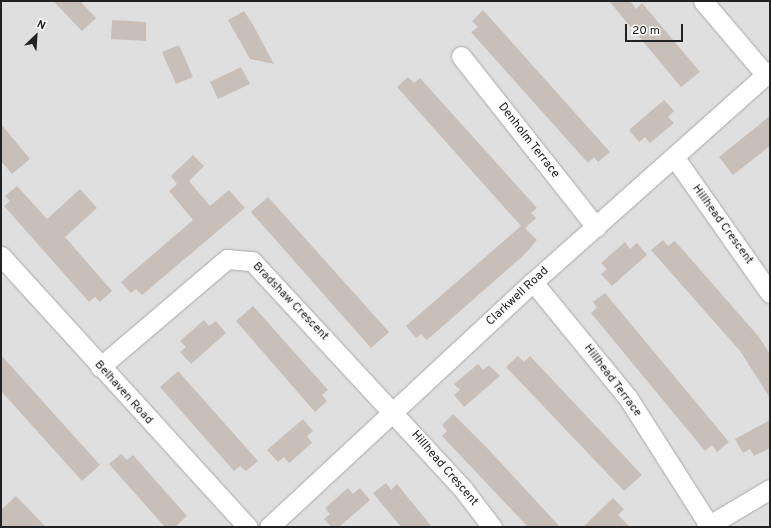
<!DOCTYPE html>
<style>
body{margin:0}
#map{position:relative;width:771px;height:528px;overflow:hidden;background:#f2efe9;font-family:Overpass,sans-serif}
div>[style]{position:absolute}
.residential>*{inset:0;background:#e0dfdf}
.building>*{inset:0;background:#c7bfb8}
.roads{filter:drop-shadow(0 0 1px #a9a9a9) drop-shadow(0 0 1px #a9a9a9)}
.minor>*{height:19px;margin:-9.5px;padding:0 9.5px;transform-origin:9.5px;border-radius:9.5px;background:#fff}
span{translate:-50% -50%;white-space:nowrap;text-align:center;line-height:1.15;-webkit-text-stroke:3.5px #fff;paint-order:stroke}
.street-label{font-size:12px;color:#222}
.frame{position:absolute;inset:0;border:2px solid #222;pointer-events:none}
.north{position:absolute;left:16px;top:16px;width:40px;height:40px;-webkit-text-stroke:3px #fff;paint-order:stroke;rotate:25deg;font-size:11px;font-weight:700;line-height:16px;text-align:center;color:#222}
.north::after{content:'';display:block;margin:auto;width:14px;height:18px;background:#222;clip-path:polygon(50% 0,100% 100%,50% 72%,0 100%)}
.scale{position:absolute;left:625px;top:24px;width:58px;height:18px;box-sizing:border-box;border:2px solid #222;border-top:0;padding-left:5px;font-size:12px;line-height:14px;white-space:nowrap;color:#222;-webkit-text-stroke:3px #fff;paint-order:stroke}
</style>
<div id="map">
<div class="residential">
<i style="clip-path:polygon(1px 1px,770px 1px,770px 527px,1px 527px)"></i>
</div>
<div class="building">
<i style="clip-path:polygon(53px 1px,80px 1px,96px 18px,82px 31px)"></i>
<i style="clip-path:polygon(609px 1px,630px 1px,636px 9px,642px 3px,700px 72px,681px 87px)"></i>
<i style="clip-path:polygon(483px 10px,610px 152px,598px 162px,594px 157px,588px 163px,471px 32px,478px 27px,472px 21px)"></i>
<i style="clip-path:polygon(244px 11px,253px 25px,274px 64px,250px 59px,228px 20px)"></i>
<i style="clip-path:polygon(112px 20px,146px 22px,146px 41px,111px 39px)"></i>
<i style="clip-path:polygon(179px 45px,193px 77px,176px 84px,162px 52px)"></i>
<i style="clip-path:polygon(241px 67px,250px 84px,218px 99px,210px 82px)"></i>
<i style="clip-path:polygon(408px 77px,414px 83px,420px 78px,537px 208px,531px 213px,536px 218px,525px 228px,537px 240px,524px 255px,427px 340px,421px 334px,416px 338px,406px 326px,521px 226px,397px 87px)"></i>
<i style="clip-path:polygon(664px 100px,674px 111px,668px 117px,674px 123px,650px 143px,645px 137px,639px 142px,629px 130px)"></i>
<i style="clip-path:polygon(770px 116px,770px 146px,733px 175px,719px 157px)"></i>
<i style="clip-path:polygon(1px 124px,30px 159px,12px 174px,1px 161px)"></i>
<i style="clip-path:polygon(193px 155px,204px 166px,189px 181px,210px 206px,229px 190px,245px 208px,142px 295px,136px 289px,131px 293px,121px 282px,193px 220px,169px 191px,177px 184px,171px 176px)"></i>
<i style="clip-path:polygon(17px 186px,47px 219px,80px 189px,97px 208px,65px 237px,112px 291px,100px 302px,95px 297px,89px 302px,4px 206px,10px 201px,5px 196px)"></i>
<i style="clip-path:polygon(268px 197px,389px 332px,371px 348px,251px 212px)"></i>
<i style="clip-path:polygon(663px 240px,668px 246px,675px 241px,759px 337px,770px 354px,770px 398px,740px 351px,651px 250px)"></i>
<i style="clip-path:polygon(625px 242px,630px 249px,637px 243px,647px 255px,612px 286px,601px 274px,607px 269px,601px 263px)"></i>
<i style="clip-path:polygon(605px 293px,729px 442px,717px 452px,712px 445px,705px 451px,591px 313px,597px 308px,593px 302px)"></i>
<i style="clip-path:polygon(253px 306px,328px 390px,322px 395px,327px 401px,315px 412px,236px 321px)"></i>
<i style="clip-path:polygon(204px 320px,209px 326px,216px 321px,226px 333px,191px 364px,180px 352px,186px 347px,180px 341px)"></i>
<i style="clip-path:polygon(1px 355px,100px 465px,82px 481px,1px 391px)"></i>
<i style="clip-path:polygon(518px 356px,524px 362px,530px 356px,642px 475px,624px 491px,506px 367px)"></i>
<i style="clip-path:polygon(478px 364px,483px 370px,489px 365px,500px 376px,464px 407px,454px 395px,460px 390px,454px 384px)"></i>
<i style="clip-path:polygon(178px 371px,258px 461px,246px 471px,240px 466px,234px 471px,160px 387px)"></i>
<i style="clip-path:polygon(453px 414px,490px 451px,560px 527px,528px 527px,442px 436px,447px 431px,442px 425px)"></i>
<i style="clip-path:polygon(303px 419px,313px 431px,307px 436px,312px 443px,289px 463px,284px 457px,278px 462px,267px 450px)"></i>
<i style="clip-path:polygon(770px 420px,770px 448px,754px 456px,750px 449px,743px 453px,735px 439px)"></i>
<i style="clip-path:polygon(121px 454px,127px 460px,133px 455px,187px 516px,175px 527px,165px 527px,109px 464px)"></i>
<i style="clip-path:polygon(386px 483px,391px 490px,397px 484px,432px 527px,401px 527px,373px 493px)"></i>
<i style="clip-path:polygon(348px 488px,353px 494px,360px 488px,370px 500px,339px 527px,331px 527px,324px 519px,330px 514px,325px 508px)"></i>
<i style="clip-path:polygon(16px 496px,46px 527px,1px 527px,1px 510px)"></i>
<i style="clip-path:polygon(613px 498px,624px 509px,618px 515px,630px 527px,583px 527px)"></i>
</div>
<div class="roads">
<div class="minor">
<i style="left:703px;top:1px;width:96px;rotate:49.7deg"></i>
<i style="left:461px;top:56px;width:218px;rotate:51.7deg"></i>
<i style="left:675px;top:158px;width:165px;rotate:54.9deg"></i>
<i style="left:1px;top:256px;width:367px;rotate:47.7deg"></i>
<i style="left:533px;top:282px;width:150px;rotate:50.7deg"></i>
<i style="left:628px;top:398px;width:151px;rotate:57.5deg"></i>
<i style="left:100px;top:367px;width:167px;rotate:-40.4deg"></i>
<i style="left:227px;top:259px;width:25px;rotate:5deg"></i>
<i style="left:252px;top:261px;width:311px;rotate:47.2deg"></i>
<i style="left:463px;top:489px;width:48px;rotate:52.7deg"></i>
<i style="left:269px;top:527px;width:360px;rotate:-42.9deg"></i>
<i style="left:533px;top:282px;width:317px;rotate:-41.7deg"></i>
<i style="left:706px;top:527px;width:74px;rotate:-30.7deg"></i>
</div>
</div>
<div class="street-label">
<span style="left:528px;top:141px;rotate:52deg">Denholm Terrace</span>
<span style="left:722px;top:225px;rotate:54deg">Hillhead Crescent</span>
<span style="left:518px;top:297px;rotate:-43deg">Clarkwell Road</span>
<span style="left:290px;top:302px;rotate:46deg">Bradshaw Crescent</span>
<span style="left:612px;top:381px;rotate:53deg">Hillhead Terrace</span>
<span style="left:123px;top:393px;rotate:48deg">Belhaven Road</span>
<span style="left:444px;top:469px;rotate:49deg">Hillhead Crescent</span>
</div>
<div class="frame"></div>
<div class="north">N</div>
<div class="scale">20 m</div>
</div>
